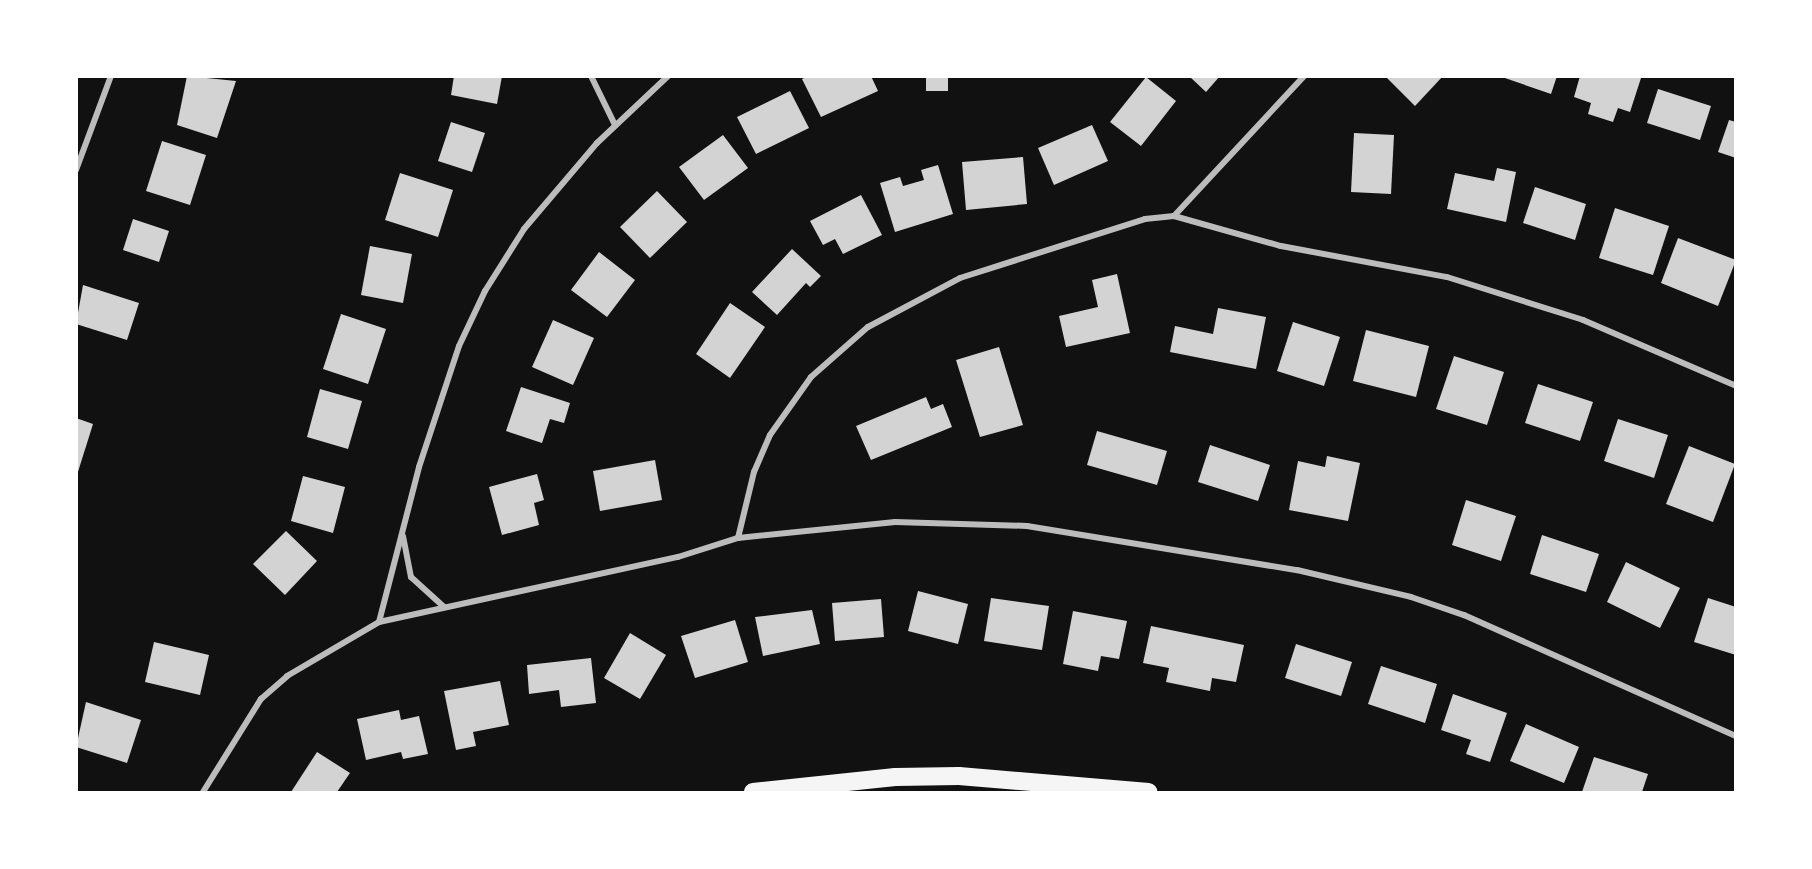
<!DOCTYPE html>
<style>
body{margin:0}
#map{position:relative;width:1812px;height:869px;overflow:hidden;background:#111;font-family:Quicksand,sans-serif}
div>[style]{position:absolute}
.building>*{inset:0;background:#d3d3d3}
.minor>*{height:6px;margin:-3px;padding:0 3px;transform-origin:3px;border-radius:3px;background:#bcbcbc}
.motorway>*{height:18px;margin:-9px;padding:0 9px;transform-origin:9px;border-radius:9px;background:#f5f5f5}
span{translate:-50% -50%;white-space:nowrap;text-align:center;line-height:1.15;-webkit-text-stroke:6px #fff;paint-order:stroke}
.frame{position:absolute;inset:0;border:78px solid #fff;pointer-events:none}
</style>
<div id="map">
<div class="building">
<i style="clip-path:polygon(187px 76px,236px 81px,217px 138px,177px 125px)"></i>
<i style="clip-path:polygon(454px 76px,502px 76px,497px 104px,451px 95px)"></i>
<i style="clip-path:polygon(808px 76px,871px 76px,878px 91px,821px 117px,802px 79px)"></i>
<i style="clip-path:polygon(926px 76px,948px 76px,948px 91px,926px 91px)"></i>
<i style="clip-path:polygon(1189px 76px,1220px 76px,1206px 92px)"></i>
<i style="clip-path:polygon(1385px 76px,1443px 76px,1415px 106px)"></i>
<i style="clip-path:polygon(1499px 76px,1557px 76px,1551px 94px)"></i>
<i style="clip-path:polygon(1580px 76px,1641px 78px,1630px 112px,1618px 108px,1613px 122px,1588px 114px,1591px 103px,1574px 97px)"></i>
<i style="clip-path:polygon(1146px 77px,1176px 101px,1141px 146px,1110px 122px)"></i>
<i style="clip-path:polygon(1658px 89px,1711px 106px,1700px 140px,1647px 123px)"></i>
<i style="clip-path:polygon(790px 91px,809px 128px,756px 154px,737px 117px)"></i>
<i style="clip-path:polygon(1729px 120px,1736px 122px,1736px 158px,1718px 152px)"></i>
<i style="clip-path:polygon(451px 122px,485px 133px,472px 172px,438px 161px)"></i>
<i style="clip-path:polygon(1092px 125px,1108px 161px,1054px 185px,1038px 148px)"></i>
<i style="clip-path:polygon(1354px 133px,1394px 135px,1391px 194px,1351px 192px)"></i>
<i style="clip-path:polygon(723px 135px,748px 168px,704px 200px,679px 167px)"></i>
<i style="clip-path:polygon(162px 141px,206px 155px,190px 205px,146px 191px)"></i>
<i style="clip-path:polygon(1023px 157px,1027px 204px,966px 210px,962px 162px)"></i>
<i style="clip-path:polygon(938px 165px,953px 214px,895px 232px,880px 183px,900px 177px,903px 186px,924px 180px,921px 170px)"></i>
<i style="clip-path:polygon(1497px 168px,1516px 172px,1506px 222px,1447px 209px,1455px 173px,1494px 181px)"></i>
<i style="clip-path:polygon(400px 173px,453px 190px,438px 237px,385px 220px)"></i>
<i style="clip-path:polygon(1535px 187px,1586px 204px,1575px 240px,1523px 223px)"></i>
<i style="clip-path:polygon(657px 191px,687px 222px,650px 258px,620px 227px)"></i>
<i style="clip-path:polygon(861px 195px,882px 235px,843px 254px,835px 239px,823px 245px,810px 221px)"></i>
<i style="clip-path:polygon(1615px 208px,1669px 226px,1653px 275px,1599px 258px)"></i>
<i style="clip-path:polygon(133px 219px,169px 231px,159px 262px,123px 250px)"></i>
<i style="clip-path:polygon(1678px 238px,1736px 260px,1718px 306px,1661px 283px)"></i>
<i style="clip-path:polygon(370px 246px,412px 254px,403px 303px,361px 295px)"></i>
<i style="clip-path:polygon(792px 249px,821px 276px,810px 287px,806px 283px,777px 315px,752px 292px)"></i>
<i style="clip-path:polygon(599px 252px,635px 280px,607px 317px,571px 290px)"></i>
<i style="clip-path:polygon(1117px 274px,1130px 333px,1066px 347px,1059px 316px,1098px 307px,1092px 280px)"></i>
<i style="clip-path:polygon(83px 285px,139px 303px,127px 340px,76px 324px)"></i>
<i style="clip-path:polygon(730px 303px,765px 327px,730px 378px,696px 354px)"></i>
<i style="clip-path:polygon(1218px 308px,1266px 317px,1256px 369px,1170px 352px,1175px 326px,1213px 334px)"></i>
<i style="clip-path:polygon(341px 314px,386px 329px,368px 384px,323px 369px)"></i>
<i style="clip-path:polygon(553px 320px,594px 338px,573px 385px,532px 367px)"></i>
<i style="clip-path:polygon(1293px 322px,1340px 337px,1324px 386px,1277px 371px)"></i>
<i style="clip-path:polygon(1366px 330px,1429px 346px,1416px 397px,1353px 381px)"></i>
<i style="clip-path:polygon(999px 347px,1023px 425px,980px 437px,956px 360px)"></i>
<i style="clip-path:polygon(1454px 356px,1504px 372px,1487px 425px,1436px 409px)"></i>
<i style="clip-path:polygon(1538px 384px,1593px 402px,1580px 441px,1525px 423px)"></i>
<i style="clip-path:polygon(521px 387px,570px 403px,564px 423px,550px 419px,542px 443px,506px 431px)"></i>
<i style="clip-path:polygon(320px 389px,362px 401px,348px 449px,307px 437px)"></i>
<i style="clip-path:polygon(926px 397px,931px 409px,943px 404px,952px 427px,871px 460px,856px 426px)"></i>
<i style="clip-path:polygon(76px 418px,93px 424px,77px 475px,76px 475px)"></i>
<i style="clip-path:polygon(1618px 419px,1668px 435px,1654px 478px,1604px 461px)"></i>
<i style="clip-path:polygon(1097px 431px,1167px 451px,1157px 485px,1087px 465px)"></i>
<i style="clip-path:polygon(1210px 445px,1270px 465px,1258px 501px,1198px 482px)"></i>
<i style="clip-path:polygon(1689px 446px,1735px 464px,1713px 522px,1666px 504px)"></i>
<i style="clip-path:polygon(1327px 456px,1360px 463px,1348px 521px,1289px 510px,1298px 461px,1325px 467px)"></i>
<i style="clip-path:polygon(655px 460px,662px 500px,600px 511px,593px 471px)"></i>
<i style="clip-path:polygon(537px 474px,544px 500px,534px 503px,539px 525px,502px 535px,489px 487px)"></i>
<i style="clip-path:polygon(303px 476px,345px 487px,333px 533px,291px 521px)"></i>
<i style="clip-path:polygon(1466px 500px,1516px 516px,1501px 561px,1452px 545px)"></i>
<i style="clip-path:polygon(286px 531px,317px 561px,285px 595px,253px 564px)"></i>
<i style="clip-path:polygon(1542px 535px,1599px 554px,1586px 592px,1530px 574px)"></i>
<i style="clip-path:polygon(1626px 562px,1680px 588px,1660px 628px,1607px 602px)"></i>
<i style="clip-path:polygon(918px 591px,968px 604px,958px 644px,908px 631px)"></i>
<i style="clip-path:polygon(991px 598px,1049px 606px,1042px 650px,984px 641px)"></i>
<i style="clip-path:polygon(1708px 598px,1736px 607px,1736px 655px,1694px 642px)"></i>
<i style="clip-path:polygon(881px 599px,884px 637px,835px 641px,832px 603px)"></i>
<i style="clip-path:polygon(812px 610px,820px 644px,763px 656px,755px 617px)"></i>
<i style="clip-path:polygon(1073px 611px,1127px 621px,1119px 659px,1101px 656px,1098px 671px,1063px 664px)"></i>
<i style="clip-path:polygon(735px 620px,748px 662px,695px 678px,681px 636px)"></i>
<i style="clip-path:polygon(1151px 626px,1244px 645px,1236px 682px,1212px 678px,1210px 691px,1166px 682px,1169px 668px,1143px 663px)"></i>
<i style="clip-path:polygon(630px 633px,666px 655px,640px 699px,604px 678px)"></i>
<i style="clip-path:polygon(154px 642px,209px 655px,200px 695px,145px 682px)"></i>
<i style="clip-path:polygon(1296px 644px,1352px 662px,1341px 696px,1285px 678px)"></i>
<i style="clip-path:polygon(591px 658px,596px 703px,561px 707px,559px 690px,529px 694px,527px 665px)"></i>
<i style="clip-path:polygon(1381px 666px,1437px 684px,1425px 723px,1368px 704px)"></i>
<i style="clip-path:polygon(500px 681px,509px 725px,473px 732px,476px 746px,456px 750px,444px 691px)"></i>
<i style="clip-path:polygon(1453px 694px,1507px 713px,1490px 762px,1466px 754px,1471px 740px,1441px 730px)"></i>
<i style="clip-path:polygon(86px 702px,141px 720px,127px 763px,76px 747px)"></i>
<i style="clip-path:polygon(399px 710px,401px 720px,419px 716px,428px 754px,403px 759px,401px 752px,366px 760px,357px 719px)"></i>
<i style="clip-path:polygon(1526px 724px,1579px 747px,1564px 783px,1510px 761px)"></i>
<i style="clip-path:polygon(317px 752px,350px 773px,337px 792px,291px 792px)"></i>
<i style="clip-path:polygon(1594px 757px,1648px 774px,1642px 792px,1582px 792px)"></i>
</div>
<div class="minor">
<i style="left:591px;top:76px;width:55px;rotate:63.9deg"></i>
<i style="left:76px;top:170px;width:100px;rotate:-69.6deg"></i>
<i style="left:1174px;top:216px;width:191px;rotate:-47.1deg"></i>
<i style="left:403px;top:536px;width:42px;rotate:79deg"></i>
<i style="left:411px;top:577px;width:45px;rotate:42.3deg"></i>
<i style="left:738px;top:538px;width:68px;rotate:-76.4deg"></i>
<i style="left:754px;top:472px;width:40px;rotate:-66.6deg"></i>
<i style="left:770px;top:435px;width:71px;rotate:-54.7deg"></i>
<i style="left:811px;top:377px;width:76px;rotate:-41.3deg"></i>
<i style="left:868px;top:327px;width:104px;rotate:-28deg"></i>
<i style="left:960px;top:278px;width:194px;rotate:-17.7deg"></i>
<i style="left:1145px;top:219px;width:29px;rotate:-6deg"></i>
<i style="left:1174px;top:216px;width:111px;rotate:15.7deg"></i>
<i style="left:1281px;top:246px;width:169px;rotate:10.6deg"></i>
<i style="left:1447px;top:277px;width:143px;rotate:17.5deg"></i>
<i style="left:1583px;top:320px;width:167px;rotate:23.3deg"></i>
<i style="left:379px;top:622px;width:160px;rotate:-75.5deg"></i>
<i style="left:419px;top:467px;width:127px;rotate:-71.7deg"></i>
<i style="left:459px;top:346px;width:61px;rotate:-64.7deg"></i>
<i style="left:485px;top:291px;width:73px;rotate:-57.8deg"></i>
<i style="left:524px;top:229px;width:113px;rotate:-49.7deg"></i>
<i style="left:597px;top:143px;width:98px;rotate:-43.3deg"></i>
<i style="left:203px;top:792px;width:110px;rotate:-58.1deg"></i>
<i style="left:261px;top:699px;width:35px;rotate:-41deg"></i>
<i style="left:287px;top:676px;width:107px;rotate:-30.4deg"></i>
<i style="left:379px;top:622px;width:306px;rotate:-12.3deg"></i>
<i style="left:678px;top:557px;width:63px;rotate:-17.6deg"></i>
<i style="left:738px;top:538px;width:158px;rotate:-5.8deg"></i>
<i style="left:895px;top:522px;width:132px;rotate:1.7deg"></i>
<i style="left:1027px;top:526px;width:274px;rotate:9.3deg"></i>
<i style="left:1297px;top:570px;width:117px;rotate:13.3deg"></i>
<i style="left:1411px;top:597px;width:56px;rotate:18.8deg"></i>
<i style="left:1464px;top:615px;width:298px;rotate:24deg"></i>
</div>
<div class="motorway">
<i style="left:753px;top:792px;width:143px;rotate:-6deg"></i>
<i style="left:895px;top:777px;width:64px;rotate:-0.9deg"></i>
<i style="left:959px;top:776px;width:190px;rotate:4.8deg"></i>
</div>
<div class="frame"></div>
</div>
